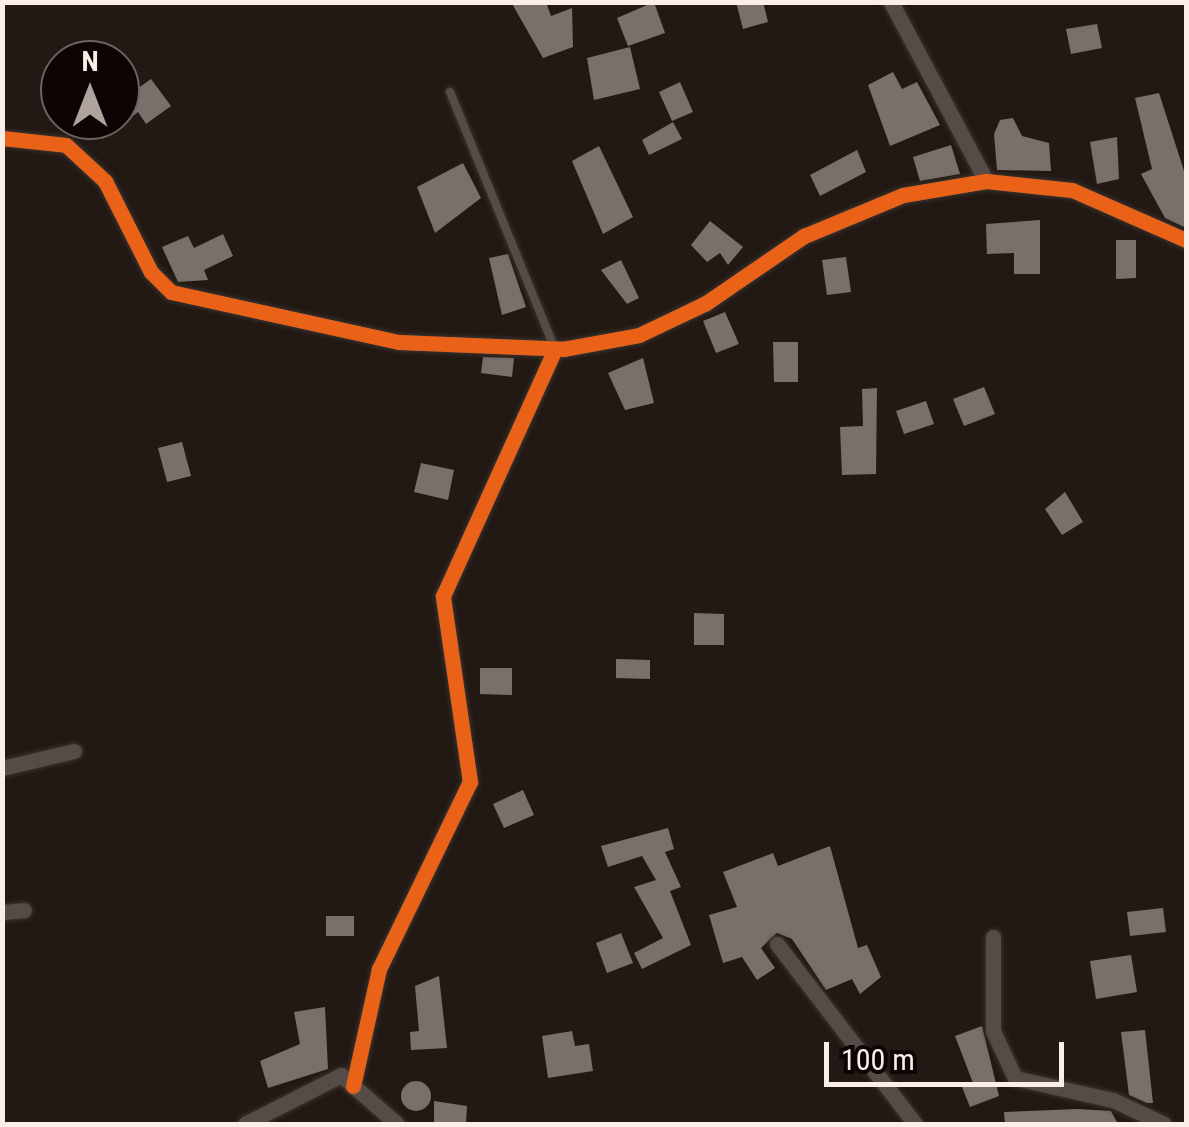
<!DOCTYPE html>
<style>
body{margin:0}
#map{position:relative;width:1189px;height:1127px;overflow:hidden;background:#231914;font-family:"Roboto Condensed",sans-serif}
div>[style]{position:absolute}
.building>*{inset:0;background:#796f6b}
.round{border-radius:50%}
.roads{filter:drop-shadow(0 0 2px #3b332f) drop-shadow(0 0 2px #3b332f)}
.lane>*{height:8px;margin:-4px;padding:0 4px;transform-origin:4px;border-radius:4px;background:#554c48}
.street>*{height:15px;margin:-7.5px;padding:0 7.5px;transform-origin:7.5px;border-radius:7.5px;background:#554c48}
.cycleway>*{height:15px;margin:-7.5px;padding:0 7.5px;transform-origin:7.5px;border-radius:7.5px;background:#ea6118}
span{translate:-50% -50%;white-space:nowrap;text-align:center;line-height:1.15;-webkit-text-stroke:10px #0c0503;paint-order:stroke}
.frame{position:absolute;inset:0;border:5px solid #fbeee8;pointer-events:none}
.north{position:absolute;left:40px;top:40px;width:100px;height:100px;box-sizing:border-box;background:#0c0503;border:2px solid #6c625f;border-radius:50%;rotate:0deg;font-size:28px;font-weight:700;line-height:40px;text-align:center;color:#fbeee8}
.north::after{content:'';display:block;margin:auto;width:35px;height:45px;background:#afa39e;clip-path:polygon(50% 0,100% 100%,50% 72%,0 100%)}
.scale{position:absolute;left:824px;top:1042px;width:240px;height:45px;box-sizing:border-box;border:5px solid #fbeee8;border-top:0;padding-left:12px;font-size:30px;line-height:35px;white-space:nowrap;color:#fbeee8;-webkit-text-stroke:8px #0c0503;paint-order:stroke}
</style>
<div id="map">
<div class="building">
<i style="clip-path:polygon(511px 2px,546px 2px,551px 16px,572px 8px,573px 47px,543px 58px)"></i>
<i style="clip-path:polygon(654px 2px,665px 33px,628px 46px,617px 18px)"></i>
<i style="clip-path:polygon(736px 2px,763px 2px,768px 22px,743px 29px)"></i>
<i style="clip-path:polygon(1097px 24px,1102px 48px,1071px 54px,1066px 29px)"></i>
<i style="clip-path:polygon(630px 47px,640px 89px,594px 100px,587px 58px)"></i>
<i style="clip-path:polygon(893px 72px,902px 89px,917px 82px,940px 125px,890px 146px,868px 85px)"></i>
<i style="clip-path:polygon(151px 79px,171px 106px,146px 124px,138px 112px,103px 139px,88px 120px,120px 120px,120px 101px)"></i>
<i style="clip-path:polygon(680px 82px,693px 112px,672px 121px,659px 92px)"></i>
<i style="clip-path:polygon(1159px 93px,1186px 177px,1186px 228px,1165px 218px,1141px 174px,1152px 169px,1135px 98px)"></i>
<i style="clip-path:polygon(1013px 118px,1022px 136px,1049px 143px,1051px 171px,997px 170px,994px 134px,1000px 120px)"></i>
<i style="clip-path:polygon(673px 122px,682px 139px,649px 155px,642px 140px)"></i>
<i style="clip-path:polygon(1117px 137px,1119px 179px,1097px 184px,1090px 142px)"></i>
<i style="clip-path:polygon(951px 145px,960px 174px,920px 181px,913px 157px)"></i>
<i style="clip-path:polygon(599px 146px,633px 217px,603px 234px,572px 161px)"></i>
<i style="clip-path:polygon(857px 150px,866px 172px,820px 196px,810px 175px)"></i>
<i style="clip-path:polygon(463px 163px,481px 198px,435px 233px,417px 187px)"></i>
<i style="clip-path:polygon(1040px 220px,1040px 274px,1014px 274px,1014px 253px,987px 254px,986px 224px)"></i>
<i style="clip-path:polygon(710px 221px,743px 247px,728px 265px,720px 253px,707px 262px,691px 245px)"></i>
<i style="clip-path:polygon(223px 234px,233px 256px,204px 270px,208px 280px,178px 282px,162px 247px,188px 236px,194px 248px)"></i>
<i style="clip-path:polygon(1116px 240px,1136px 240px,1136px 278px,1116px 279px)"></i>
<i style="clip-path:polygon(508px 254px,526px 307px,502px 315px,489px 258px)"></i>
<i style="clip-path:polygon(846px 257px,851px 292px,827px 295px,822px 260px)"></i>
<i style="clip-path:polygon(621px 260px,639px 298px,627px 304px,601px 270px)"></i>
<i style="clip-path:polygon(725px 312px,739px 344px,716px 353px,703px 321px)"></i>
<i style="clip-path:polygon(773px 342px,798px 342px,798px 382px,774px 382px)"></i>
<i style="clip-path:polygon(483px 357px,514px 358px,512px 377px,481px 373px)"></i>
<i style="clip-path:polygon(643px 358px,654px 403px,625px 410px,608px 373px)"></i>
<i style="clip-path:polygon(984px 387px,995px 414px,964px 426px,953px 399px)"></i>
<i style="clip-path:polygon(877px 388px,876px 474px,842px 475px,840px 427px,863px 426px,862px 389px)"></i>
<i style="clip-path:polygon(926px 401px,934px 424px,904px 434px,896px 411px)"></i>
<i style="clip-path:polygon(182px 442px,191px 476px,167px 482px,158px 448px)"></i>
<i style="clip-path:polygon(421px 463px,454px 470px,448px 500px,414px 492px)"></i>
<i style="clip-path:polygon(1065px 492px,1083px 522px,1062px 535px,1045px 509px)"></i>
<i style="clip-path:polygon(694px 613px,724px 614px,724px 645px,694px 645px)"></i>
<i style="clip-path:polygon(616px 659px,650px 660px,650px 679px,616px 678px)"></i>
<i style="clip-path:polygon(480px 668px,512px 668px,512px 695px,480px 694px)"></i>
<i style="clip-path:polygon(523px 790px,534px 815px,504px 828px,493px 804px)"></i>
<i style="clip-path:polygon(668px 828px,674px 849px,665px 852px,681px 887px,670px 891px,691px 945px,642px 969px,634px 953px,663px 938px,634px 887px,656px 880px,642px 856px,608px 867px,601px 846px)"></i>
<i style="clip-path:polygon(830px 846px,858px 948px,867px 945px,881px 977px,860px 994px,852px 979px,826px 990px,792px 939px,777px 933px,761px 948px,775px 968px,757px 980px,742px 957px,723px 963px,709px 915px,737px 907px,723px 872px,773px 853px,778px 866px)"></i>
<i style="clip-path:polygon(1163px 908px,1166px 932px,1130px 936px,1127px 912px)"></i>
<i style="clip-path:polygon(326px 916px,354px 916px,354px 936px,326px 936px)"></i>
<i style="clip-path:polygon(621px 933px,633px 963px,607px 973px,596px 943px)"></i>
<i style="clip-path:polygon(1131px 955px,1137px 992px,1096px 999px,1090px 961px)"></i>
<i style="clip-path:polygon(439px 976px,447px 1048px,411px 1050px,410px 1032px,419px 1031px,415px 986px)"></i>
<i style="clip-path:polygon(325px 1007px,328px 1069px,268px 1088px,260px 1061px,300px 1044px,294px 1012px)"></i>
<i style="clip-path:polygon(982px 1026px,999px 1096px,970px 1107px,962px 1087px,973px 1083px,955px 1036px)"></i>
<i style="clip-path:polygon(1145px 1030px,1153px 1103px,1147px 1103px,1129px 1095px,1121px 1032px)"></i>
<i style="clip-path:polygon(572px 1031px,575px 1046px,589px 1044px,593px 1071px,548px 1078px,542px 1036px)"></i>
<i class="round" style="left:401px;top:1081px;width:30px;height:30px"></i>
<i style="clip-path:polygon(434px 1101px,467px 1106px,466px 1124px,434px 1124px)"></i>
<i style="clip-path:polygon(1078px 1109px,1111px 1111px,1118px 1124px,1005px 1124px,1004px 1112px)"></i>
</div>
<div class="roads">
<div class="lane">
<i style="left:450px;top:92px;width:278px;rotate:67.8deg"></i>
</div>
<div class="street">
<i style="left:891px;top:2px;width:203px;rotate:62deg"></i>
<i style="left:2px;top:138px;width:64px;rotate:6.2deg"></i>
<i style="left:66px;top:145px;width:53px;rotate:42.7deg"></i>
<i style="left:105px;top:181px;width:102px;rotate:63.2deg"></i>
<i style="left:151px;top:272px;width:28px;rotate:45deg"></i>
<i style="left:171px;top:292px;width:233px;rotate:12.4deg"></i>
<i style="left:399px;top:342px;width:164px;rotate:2.4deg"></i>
<i style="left:563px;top:349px;width:77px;rotate:-10.4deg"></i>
<i style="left:639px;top:335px;width:74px;rotate:-25.5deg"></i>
<i style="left:706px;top:303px;width:119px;rotate:-34.4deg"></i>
<i style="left:804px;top:236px;width:107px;rotate:-22.5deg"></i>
<i style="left:903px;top:195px;width:84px;rotate:-9.6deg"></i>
<i style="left:986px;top:181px;width:86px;rotate:6deg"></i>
<i style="left:1072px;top:190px;width:124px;rotate:23.7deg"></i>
<i style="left:2px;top:768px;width:74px;rotate:-13.3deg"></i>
<i style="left:2px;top:912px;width:22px;rotate:-5deg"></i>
<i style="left:993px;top:937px;width:94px;rotate:90deg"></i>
<i style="left:993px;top:1031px;width:52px;rotate:64.9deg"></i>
<i style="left:1015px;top:1078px;width:100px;rotate:12.7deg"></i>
<i style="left:1113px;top:1100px;width:56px;rotate:25.2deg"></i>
<i style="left:777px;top:944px;width:227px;rotate:52.5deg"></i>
<i style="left:353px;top:1086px;width:120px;rotate:-77.5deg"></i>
<i style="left:379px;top:969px;width:208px;rotate:-64.1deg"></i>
<i style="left:470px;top:782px;width:188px;rotate:-98.3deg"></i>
<i style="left:443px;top:596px;width:271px;rotate:-65.6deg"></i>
<i style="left:245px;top:1124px;width:108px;rotate:-27deg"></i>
<i style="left:341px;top:1075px;width:74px;rotate:41.2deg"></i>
</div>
</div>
<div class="cycleway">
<i style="left:2px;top:138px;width:64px;rotate:6.2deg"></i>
<i style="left:66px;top:145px;width:53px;rotate:42.7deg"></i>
<i style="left:105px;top:181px;width:102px;rotate:63.2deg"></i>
<i style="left:151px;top:272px;width:28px;rotate:45deg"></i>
<i style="left:171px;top:292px;width:233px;rotate:12.4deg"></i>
<i style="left:399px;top:342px;width:164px;rotate:2.4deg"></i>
<i style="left:563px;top:349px;width:77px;rotate:-10.4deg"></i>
<i style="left:639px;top:335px;width:74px;rotate:-25.5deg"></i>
<i style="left:706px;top:303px;width:119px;rotate:-34.4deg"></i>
<i style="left:804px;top:236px;width:107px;rotate:-22.5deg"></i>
<i style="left:903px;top:195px;width:84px;rotate:-9.6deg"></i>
<i style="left:986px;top:181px;width:86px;rotate:6deg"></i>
<i style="left:1072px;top:190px;width:124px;rotate:23.7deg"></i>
<i style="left:353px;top:1086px;width:120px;rotate:-77.5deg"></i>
<i style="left:379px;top:969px;width:208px;rotate:-64.1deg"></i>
<i style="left:470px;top:782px;width:188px;rotate:-98.3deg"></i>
<i style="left:443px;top:596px;width:271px;rotate:-65.6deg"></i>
</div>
<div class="frame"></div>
<div class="north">N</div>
<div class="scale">100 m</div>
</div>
